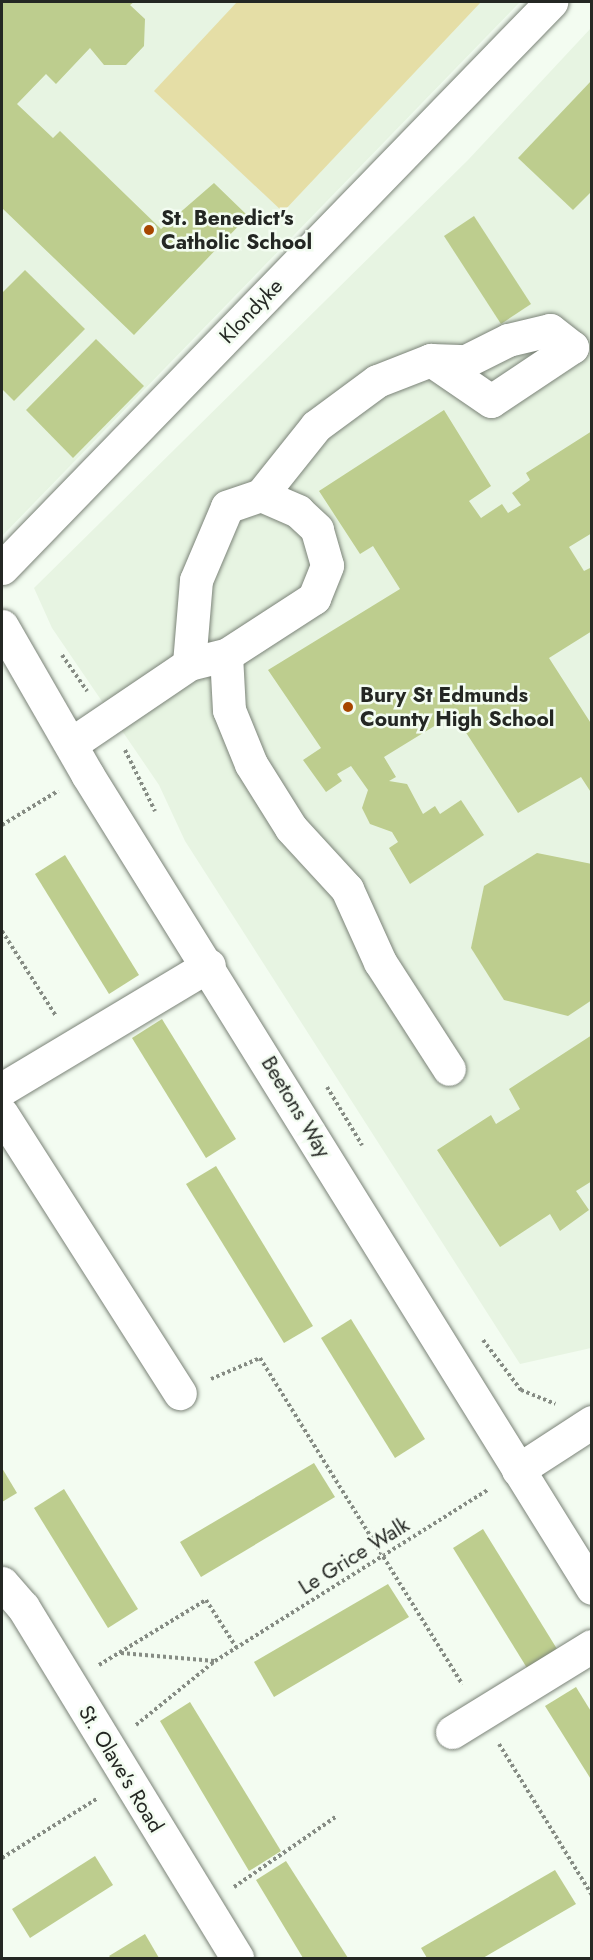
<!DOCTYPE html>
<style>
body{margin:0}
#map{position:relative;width:593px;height:1960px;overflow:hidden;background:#f3fcf1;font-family:Jost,sans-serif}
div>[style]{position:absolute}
.built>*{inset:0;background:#e7f4e2}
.green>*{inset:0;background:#e5dea6}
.building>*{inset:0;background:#bdcd8e}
.path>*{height:4px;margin-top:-2px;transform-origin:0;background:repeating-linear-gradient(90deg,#868c84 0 3px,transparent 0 6px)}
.roads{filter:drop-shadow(0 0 2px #7b8378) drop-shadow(0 0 2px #7b8378)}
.minor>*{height:33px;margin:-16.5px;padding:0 16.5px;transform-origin:16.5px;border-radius:16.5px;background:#fff}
.dots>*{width:16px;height:16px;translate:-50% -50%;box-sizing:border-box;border:3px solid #f3fcf1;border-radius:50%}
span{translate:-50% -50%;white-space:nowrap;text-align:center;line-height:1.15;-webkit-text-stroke:5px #f3fcf1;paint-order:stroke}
.poi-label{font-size:21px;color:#242723;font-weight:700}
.left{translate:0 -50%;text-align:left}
.street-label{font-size:21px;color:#242723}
.frame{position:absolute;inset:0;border:3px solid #242723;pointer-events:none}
</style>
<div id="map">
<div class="built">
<i style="clip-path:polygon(2px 2px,520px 2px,2px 536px)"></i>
<i style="clip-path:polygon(591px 28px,591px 1348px,520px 1364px,185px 841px,159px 785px,52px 628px,34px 588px,468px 160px)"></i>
</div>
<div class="green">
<i style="clip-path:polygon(237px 2px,481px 2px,283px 212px,154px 91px)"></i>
</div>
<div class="building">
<i style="clip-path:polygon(2px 2px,134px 2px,130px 5px,145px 19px,144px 46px,126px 65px,104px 65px,90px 48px,56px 84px,46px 74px,17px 104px,53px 138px,60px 131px,161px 229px,214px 183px,248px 216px,134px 335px,2px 208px)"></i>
<i style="clip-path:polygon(592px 80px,592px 191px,573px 210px,518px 158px)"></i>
<i style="clip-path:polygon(474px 216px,531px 304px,501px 324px,444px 236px)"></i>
<i style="clip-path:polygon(25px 270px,85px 329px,14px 401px,2px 389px,2px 293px)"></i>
<i style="clip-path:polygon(96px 339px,144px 386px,73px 458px,26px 410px)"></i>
<i style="clip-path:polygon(444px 410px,491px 486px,469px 501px,481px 518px,502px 504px,508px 513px,521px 505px,512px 493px,530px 480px,526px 473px,592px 431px,592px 533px,569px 547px,584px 571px,592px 567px,592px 631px,549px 658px,592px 725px,592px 794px,581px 777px,518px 813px,454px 714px,384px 757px,396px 777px,389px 781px,407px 784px,423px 814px,435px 806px,440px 814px,461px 800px,484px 835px,410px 884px,389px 848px,398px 842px,392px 832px,370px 824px,362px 808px,368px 790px,351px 766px,337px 774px,342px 781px,326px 792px,303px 760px,321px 748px,268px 670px,400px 589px,373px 546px,360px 554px,319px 491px)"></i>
<i style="clip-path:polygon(537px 853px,592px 864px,592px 1000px,568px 1016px,504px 1000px,471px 948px,484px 886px)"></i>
<i style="clip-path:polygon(65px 855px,139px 975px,109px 994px,35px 874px)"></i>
<i style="clip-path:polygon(162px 1019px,236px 1139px,206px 1158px,132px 1038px)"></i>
<i style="clip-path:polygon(592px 1035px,592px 1181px,576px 1191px,589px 1210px,560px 1231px,550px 1214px,500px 1247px,437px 1150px,491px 1115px,496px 1124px,520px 1109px,509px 1089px)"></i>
<i style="clip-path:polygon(216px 1166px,313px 1326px,284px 1343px,186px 1184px)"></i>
<i style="clip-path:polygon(351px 1319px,425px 1439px,395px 1458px,321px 1338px)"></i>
<i style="clip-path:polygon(314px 1463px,335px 1497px,201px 1577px,180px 1542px)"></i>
<i style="clip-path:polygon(2px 1468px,17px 1493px,2px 1502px)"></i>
<i style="clip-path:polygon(64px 1489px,138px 1609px,108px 1628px,34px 1508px)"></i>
<i style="clip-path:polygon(483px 1529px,557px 1649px,527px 1668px,453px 1548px)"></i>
<i style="clip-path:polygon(388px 1584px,409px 1617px,274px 1697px,254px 1662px)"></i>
<i style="clip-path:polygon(576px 1687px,592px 1713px,592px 1781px,545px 1706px)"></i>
<i style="clip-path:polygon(190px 1702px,281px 1851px,249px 1871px,160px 1721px)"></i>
<i style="clip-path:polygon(95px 1856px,113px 1885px,30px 1938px,12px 1909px)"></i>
<i style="clip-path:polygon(286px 1861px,348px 1958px,303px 1958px,256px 1880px)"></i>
<i style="clip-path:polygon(555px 1870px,576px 1904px,483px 1958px,427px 1958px,421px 1948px)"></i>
<i style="clip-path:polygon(145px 1934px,159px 1958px,111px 1958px,109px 1956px)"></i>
</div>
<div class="path">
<i style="left:62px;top:655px;width:44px;rotate:55.2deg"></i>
<i style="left:125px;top:750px;width:68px;rotate:63.8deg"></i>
<i style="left:2px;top:825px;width:66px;rotate:-31.3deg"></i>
<i style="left:2px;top:931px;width:101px;rotate:57.6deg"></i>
<i style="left:327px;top:1087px;width:68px;rotate:58.9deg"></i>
<i style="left:483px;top:1340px;width:63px;rotate:52.8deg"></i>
<i style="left:521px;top:1390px;width:37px;rotate:22deg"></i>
<i style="left:211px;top:1379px;width:53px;rotate:-23.2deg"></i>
<i style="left:260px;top:1358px;width:384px;rotate:58.2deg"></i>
<i style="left:121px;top:1653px;width:94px;rotate:4.9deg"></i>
<i style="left:99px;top:1665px;width:125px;rotate:-31.3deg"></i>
<i style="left:206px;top:1600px;width:56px;rotate:57.4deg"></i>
<i style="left:136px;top:1725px;width:102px;rotate:-39deg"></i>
<i style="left:215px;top:1661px;width:322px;rotate:-32.1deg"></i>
<i style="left:499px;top:1744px;width:177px;rotate:58.4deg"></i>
<i style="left:2px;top:1858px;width:113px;rotate:-32deg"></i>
<i style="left:234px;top:1887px;width:125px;rotate:-34.6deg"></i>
</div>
<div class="roads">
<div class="minor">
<i style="left:261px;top:495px;width:88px;rotate:-51.4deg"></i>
<i style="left:316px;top:426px;width:76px;rotate:-36.4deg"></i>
<i style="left:377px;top:381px;width:58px;rotate:-21.3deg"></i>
<i style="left:431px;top:360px;width:35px;rotate:2deg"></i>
<i style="left:466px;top:361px;width:47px;rotate:-26.6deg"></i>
<i style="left:508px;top:340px;width:43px;rotate:-13.4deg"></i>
<i style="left:550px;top:330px;width:28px;rotate:38deg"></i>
<i style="left:572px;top:347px;width:97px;rotate:146.3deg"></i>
<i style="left:491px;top:401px;width:73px;rotate:-145.7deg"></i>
<i style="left:2px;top:568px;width:789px;rotate:-45.87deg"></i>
<i style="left:2px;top:626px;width:171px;rotate:60.1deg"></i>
<i style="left:87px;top:774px;width:958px;rotate:58.18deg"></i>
<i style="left:226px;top:655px;width:55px;rotate:86.9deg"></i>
<i style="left:229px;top:710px;width:58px;rotate:67.8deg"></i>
<i style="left:251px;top:764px;width:75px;rotate:58deg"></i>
<i style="left:291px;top:828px;width:83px;rotate:47.4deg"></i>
<i style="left:347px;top:889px;width:80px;rotate:65.7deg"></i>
<i style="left:380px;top:962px;width:127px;rotate:57.2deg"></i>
<i style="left:71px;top:744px;width:143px;rotate:-34.1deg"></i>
<i style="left:189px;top:664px;width:38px;rotate:-14deg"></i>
<i style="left:226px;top:655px;width:105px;rotate:-32.9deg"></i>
<i style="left:314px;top:598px;width:35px;rotate:-68deg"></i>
<i style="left:327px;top:565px;width:37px;rotate:-106deg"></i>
<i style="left:317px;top:529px;width:26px;rotate:-137deg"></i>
<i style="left:298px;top:511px;width:40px;rotate:-156.6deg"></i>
<i style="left:261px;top:495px;width:36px;rotate:161deg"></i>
<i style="left:227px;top:507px;width:79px;rotate:113deg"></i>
<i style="left:196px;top:580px;width:84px;rotate:94.8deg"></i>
<i style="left:2px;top:1089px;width:241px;rotate:-30.9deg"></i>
<i style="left:2px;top:1114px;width:331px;rotate:57.5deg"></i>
<i style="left:518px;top:1470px;width:88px;rotate:-33deg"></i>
<i style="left:2px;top:1583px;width:32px;rotate:49deg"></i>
<i style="left:23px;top:1607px;width:411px;rotate:58.6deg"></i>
<i style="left:452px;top:1732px;width:164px;rotate:-31.6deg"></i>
</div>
</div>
<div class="dots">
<i style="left:149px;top:230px;background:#a74600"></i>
<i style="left:348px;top:707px;background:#a74600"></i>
</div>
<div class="poi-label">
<span class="left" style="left:161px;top:230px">St. Benedict's<br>Catholic School</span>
<span class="left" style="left:360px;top:707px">Bury St Edmunds<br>County High School</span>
</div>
<div class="street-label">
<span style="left:251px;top:311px;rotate:-46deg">Klondyke</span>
<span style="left:296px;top:1107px;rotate:59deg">Beetons Way</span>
<span style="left:354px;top:1556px;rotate:-32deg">Le Grice Walk</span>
<span style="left:121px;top:1769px;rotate:59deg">St. Olave's Road</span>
</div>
<div class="frame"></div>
</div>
